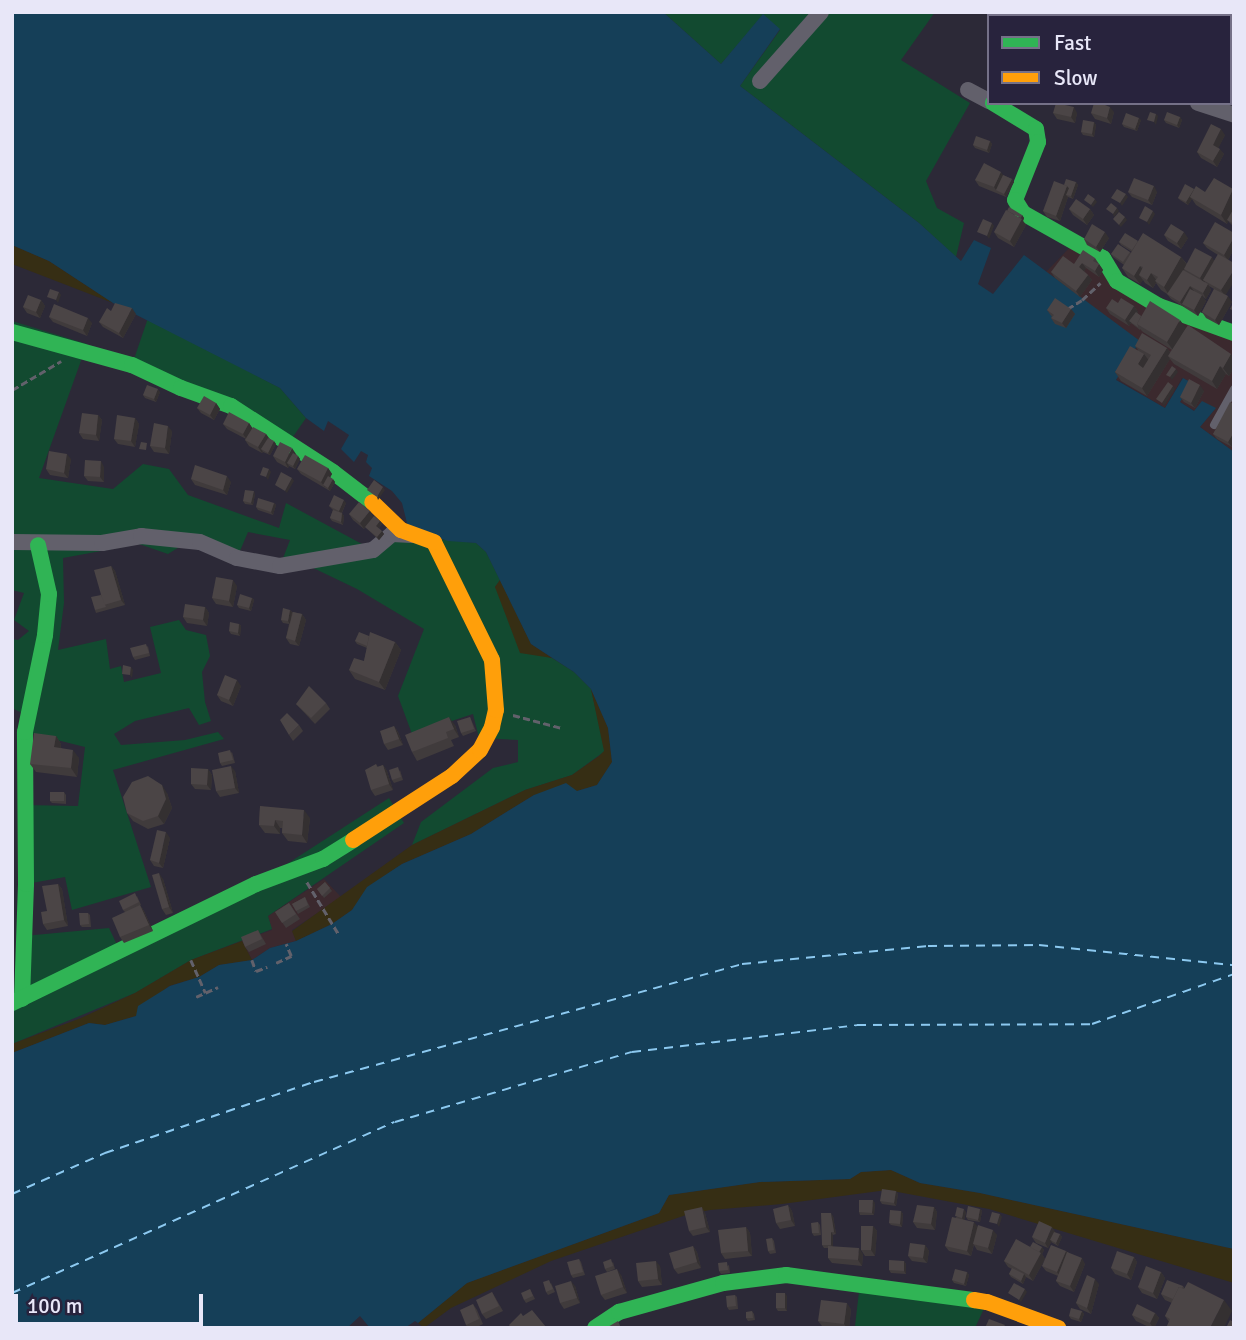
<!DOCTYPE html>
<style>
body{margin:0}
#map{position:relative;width:1246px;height:1340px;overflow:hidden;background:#2c2937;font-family:Signika,sans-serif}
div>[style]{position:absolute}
.commercial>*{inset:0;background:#3b292e}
.green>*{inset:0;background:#124a30}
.sand>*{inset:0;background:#362e14}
.water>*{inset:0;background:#153f58}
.stream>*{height:3.5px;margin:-1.75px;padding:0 1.75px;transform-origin:1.75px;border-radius:1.75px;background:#153f58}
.ferry>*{height:2px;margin-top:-1px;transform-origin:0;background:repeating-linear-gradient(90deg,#8cc9f0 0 9px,transparent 0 16px)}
.path>*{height:2.5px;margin-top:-1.25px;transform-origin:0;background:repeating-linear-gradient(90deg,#62616b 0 7px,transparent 0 10.5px)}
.lane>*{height:8px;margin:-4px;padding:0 4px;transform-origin:4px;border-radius:4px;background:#62606b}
.street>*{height:16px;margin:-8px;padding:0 8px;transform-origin:8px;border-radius:8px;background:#62606b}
.fast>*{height:16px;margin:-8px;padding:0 8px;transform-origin:8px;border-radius:8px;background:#30b455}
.slow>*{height:16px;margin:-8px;padding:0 8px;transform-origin:8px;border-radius:8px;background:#ff9f0a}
.wall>*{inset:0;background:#403b3c}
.shaded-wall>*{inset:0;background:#343031}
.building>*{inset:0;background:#4b4546}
span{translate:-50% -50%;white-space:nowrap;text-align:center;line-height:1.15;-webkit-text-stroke:5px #28233d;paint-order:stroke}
.frame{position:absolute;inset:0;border:14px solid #e8e7f8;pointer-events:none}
.legend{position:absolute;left:987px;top:14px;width:245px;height:91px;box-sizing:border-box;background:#28233d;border:2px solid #757188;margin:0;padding:9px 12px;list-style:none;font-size:21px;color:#e8e7f8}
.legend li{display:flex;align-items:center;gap:14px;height:35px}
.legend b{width:35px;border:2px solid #757188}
.scale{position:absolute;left:14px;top:1294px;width:189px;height:32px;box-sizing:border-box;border:4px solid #e8e7f8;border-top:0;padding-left:9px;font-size:21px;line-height:24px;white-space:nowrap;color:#e8e7f8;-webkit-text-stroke:5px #28233d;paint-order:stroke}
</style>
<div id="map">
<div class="commercial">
<i style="clip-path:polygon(1075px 242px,1117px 281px,1234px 333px,1234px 452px,1200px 427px,1215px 409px,1195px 411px,1180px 402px,1191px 383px,1182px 378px,1165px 408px,1116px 379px,1082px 300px,1046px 272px)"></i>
<i style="clip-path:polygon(324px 879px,341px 897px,292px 930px,296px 941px,270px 948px,252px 960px,242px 941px,272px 930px,268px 916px)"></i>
</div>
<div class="green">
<i style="clip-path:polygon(663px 12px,935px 12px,901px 60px,970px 103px,926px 181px,937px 208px,964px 223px,956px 257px,919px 223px,740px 86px,780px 30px,763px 15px,721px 64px)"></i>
<i style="clip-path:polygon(148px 318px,280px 388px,306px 418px,288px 444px,132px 365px)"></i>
<i style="clip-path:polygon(12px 321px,87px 344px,39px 478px,113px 489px,143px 464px,169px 469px,188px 495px,279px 528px,286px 503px,373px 550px,392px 534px,476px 543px,486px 552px,500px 580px,495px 587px,533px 653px,552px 658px,574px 672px,591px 689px,605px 751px,572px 775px,525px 790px,412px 845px,421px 822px,493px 768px,518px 762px,518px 740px,479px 738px,473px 714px,412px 734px,398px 696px,424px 629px,357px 589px,305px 564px,280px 566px,290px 540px,248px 532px,237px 558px,189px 541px,168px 554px,139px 544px,63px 558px,64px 603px,58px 650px,106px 639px,110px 669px,121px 666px,124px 682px,161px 673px,150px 627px,179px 620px,186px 630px,206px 635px,210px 656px,202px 672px,205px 702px,211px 721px,199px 725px,189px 708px,135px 721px,114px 734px,121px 745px,185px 740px,218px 732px,224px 739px,113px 770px,151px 887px,72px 910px,65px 877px,26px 884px,23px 805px,78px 806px,85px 747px,25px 732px,26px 715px,12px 708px,12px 639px,18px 640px,29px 631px,14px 620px,24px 593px,12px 590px)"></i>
<i style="clip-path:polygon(389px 798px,404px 823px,268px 916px,272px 929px,191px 960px,135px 993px,12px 1044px,12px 1003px,24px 936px,109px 928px,120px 951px,256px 884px)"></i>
<i style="clip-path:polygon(860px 1283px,987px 1302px,975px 1328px,862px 1328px,855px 1326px)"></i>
</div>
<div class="sand">
<i style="clip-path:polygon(12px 245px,49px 261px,113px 303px,12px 264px)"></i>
<i style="clip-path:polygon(500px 580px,531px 644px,552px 658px,520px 653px,495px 587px)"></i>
<i style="clip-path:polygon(591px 689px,608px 728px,612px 762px,597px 785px,577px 791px,534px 795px,471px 834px,402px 864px,368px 887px,352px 910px,332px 924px,296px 941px,292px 931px,412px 845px,525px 790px,572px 775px,599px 756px,604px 751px)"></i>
<i style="clip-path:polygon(242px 941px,252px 960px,219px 965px,199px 977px,169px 986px,136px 1016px,105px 1025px,89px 1023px,12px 1053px,12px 1044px,81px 1018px,135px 993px,191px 960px)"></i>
<i style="clip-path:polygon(891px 1170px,920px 1183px,980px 1193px,1234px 1249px,1234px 1283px,989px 1209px,887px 1190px,782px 1204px,710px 1210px,686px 1215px,551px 1261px,451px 1308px,424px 1328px,418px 1323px,467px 1283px,659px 1213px,669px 1195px,760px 1182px,850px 1179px,861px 1172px)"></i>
</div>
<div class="water">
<i style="clip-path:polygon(12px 12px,663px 12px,721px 64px,763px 14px,780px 29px,740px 86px,919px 223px,961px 261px,974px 240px,991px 248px,978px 284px,993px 294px,1024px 255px,1140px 341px,1116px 380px,1165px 408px,1183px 378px,1192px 383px,1180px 402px,1194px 411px,1202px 401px,1216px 408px,1200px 427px,1234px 452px,1234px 1249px,980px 1193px,920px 1183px,891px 1170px,861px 1172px,850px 1179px,760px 1182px,669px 1195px,659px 1213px,467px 1283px,418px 1323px,415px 1321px,405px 1328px,370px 1328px,360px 1316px,347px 1328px,12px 1328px,12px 1053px,89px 1023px,105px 1025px,136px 1016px,138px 1006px,170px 986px,199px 977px,219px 965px,252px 960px,270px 948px,296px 941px,332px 924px,352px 910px,367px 887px,402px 864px,471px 834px,534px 795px,566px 783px,577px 791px,597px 785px,612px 762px,608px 728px,591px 689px,574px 672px,531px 644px,486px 552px,476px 543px,448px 541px,408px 527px,402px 503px,392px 491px,369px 476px,372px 468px,366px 462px,368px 455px,361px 451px,354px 462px,341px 449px,349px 435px,328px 421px,324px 431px,306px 418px,280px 388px,113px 303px,49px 261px,12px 245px)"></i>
</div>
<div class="stream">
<i style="left:1044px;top:12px;width:8px;rotate:30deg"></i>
<i style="left:1230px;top:95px;width:4px;rotate:14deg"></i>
</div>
<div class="ferry">
<i style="left:12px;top:1194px;width:102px;rotate:-23.8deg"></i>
<i style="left:105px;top:1153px;width:221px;rotate:-18.8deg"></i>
<i style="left:314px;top:1082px;width:444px;rotate:-15.4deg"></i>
<i style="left:742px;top:964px;width:187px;rotate:-5.5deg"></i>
<i style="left:928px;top:946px;width:111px;rotate:-0.5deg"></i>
<i style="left:1039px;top:945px;width:196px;rotate:5.9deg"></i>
<i style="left:12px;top:1293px;width:419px;rotate:-24.1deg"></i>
<i style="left:395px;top:1122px;width:247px;rotate:-16.5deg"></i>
<i style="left:632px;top:1052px;width:227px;rotate:-6.8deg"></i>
<i style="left:857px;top:1025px;width:235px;rotate:-0.2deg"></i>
<i style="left:1092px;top:1024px;width:151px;rotate:-19.4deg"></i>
</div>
<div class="path">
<i style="left:1067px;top:309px;width:17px;rotate:-31deg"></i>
<i style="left:1082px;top:300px;width:25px;rotate:-43deg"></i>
<i style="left:12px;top:390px;width:57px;rotate:-30.6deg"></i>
<i style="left:513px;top:715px;width:51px;rotate:14.9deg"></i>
<i style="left:307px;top:882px;width:60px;rotate:58.7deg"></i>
<i style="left:191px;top:960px;width:36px;rotate:66deg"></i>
<i style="left:252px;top:960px;width:12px;rotate:70deg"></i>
<i style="left:256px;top:971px;width:12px;rotate:-20deg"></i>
<i style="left:276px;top:963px;width:17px;rotate:-25deg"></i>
<i style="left:291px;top:956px;width:13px;rotate:-113deg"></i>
<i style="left:196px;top:997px;width:24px;rotate:-24deg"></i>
</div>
<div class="lane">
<i style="left:1214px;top:425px;width:41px;rotate:-60.9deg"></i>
</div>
<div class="street">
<i style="left:1021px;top:12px;width:7px;rotate:34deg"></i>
<i style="left:760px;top:81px;width:92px;rotate:-48.5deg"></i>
<i style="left:968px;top:90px;width:24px;rotate:28deg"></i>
<i style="left:1198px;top:103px;width:38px;rotate:18deg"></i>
<i style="left:12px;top:542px;width:90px;rotate:0.6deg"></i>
<i style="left:102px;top:543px;width:40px;rotate:-10deg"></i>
<i style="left:141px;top:536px;width:59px;rotate:5.8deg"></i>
<i style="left:200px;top:542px;width:40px;rotate:23.4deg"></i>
<i style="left:237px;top:558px;width:44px;rotate:10.5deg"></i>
<i style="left:280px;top:566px;width:94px;rotate:-9.8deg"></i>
<i style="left:373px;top:550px;width:25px;rotate:-40deg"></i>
<i style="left:392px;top:534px;width:20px;rotate:3deg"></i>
</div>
<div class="fast">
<i style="left:993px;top:103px;width:50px;rotate:31.2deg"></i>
<i style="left:1036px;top:129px;width:13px;rotate:81deg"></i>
<i style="left:1038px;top:142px;width:62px;rotate:111.6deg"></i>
<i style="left:1015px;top:200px;width:15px;rotate:58deg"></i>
<i style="left:1023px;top:213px;width:92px;rotate:29.4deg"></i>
<i style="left:1103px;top:258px;width:27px;rotate:59deg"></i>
<i style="left:1117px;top:281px;width:49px;rotate:30.8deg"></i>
<i style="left:1159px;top:306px;width:80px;rotate:19.8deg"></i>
<i style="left:12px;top:332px;width:124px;rotate:15.4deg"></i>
<i style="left:132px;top:365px;width:54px;rotate:25.1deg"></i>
<i style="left:181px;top:388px;width:53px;rotate:19.8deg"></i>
<i style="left:231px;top:406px;width:121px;rotate:32.9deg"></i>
<i style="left:333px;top:472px;width:49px;rotate:37.6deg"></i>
<i style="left:22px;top:999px;width:115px;rotate:-88deg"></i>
<i style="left:26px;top:884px;width:152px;rotate:-90.4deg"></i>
<i style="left:25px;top:732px;width:99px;rotate:-78.3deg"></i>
<i style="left:45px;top:635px;width:41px;rotate:-84.4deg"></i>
<i style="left:49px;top:594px;width:50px;rotate:-102.7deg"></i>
<i style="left:12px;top:1003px;width:271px;rotate:-26deg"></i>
<i style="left:256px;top:884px;width:72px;rotate:-20.5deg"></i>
<i style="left:323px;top:859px;width:36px;rotate:-32deg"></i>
<i style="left:595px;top:1328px;width:29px;rotate:-34deg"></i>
<i style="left:619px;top:1312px;width:108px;rotate:-15.6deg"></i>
<i style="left:723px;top:1283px;width:64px;rotate:-7.2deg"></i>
<i style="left:786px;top:1275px;width:190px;rotate:7.6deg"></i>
</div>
<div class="slow">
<i style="left:353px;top:840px;width:118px;rotate:-32.9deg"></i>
<i style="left:452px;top:776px;width:38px;rotate:-43deg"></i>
<i style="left:480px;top:750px;width:26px;rotate:-62deg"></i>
<i style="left:492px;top:727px;width:17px;rotate:-77deg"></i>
<i style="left:496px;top:710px;width:50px;rotate:-94.6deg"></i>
<i style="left:492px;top:660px;width:131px;rotate:-116.2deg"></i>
<i style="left:434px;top:542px;width:35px;rotate:-160deg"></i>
<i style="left:401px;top:530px;width:40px;rotate:-136deg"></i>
<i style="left:974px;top:1300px;width:13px;rotate:9deg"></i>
<i style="left:987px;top:1302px;width:76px;rotate:20.1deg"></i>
</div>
<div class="wall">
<i style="clip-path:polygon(1114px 112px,1111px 124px,1095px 119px,1091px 113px)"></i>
<i style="clip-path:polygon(1053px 113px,1077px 113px,1075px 123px,1057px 119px)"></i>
<i style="clip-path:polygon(1180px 117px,1182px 120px,1179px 128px,1166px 123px,1164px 120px)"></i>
<i style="clip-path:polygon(1141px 120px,1137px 131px,1124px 127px,1122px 124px)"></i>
<i style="clip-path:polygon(1094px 122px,1096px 125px,1094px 137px,1083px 135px,1081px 132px)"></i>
<i style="clip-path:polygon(1225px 135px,1218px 148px,1224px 154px,1217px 167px,1201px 158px,1197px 152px)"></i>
<i style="clip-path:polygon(990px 141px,992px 144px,989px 153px,975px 148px,973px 145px)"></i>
<i style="clip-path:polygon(1003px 175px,1012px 179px,1014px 182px,1006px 197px,979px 186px,975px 180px)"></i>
<i style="clip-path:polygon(1076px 182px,1078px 185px,1073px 199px,1068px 197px,1060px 221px,1047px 217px,1043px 211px,1064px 185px)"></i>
<i style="clip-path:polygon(1194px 189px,1205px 192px,1233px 189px,1234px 227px,1228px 221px,1227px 224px,1196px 205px,1192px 199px,1188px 205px,1180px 200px,1178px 198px)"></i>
<i style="clip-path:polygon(1128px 192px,1157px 192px,1152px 205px,1132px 197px)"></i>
<i style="clip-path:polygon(1069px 209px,1090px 209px,1094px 215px,1087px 225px,1073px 215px)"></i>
<i style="clip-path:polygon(1022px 215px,1024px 218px,1023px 221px,1026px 225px,1014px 247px,998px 238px,994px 232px)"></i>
<i style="clip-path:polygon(1234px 233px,1234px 249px,1228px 260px,1226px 295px,1232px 302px,1219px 325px,1206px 318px,1202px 312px,1214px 289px,1209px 286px,1211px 290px,1206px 299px,1202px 296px,1206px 301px,1198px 316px,1171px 299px,1167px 294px,1161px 290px,1156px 283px,1153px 288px,1145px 283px,1143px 280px,1140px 284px,1128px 277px,1122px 268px,1124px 265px,1113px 257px,1111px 254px,1130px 252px,1131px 253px,1132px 252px,1121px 245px,1119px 242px,1138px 242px,1181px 257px,1187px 264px,1214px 261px,1218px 255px,1207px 248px,1203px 243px)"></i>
<i style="clip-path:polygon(1164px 235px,1188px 238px,1181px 249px,1168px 241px)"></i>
<i style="clip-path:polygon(1109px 238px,1100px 252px,1087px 245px,1084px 239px)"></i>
<i style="clip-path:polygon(1095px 258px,1103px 270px,1099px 277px,1086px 268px,1084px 271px,1088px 275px,1092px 280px,1080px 297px,1055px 278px,1051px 272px,1074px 264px)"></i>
<i style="clip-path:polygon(41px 300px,45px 306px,40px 318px,27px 313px,23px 307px)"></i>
<i style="clip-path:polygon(1118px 303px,1134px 306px,1138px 312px,1137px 313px,1141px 316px,1186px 328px,1234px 358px,1234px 368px,1229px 376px,1226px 374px,1217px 389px,1174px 364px,1170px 359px,1147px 396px,1121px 381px,1115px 372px,1138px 350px,1135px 346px,1167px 348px,1170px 352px,1172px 350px,1143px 332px,1140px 329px,1140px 330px,1131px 323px,1129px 326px,1110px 314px,1106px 308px)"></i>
<i style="clip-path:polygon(1071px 309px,1075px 314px,1066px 328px,1055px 324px,1051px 318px,1052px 317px,1047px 310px)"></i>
<i style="clip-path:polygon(111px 311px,136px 314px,123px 338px,103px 327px,99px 322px)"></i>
<i style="clip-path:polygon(49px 317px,92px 323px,87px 336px,53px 322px)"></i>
<i style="clip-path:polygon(1204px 391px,1195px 408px,1184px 402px,1180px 397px)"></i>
<i style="clip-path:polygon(160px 392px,156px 402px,145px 398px,143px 395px)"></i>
<i style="clip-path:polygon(216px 403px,220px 409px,214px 420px,201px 413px,197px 408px)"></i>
<i style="clip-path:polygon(1234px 404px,1234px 445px,1232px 447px,1217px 439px,1213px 434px)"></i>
<i style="clip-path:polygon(98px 415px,102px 420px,99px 441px,83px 439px,79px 433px)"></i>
<i style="clip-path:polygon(135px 418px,139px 424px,135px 447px,118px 444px,114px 439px)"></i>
<i style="clip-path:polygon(249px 423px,252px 428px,266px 434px,269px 438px,276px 444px,270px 455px,263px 452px,262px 453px,249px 446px,245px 440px,246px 439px,227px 429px,223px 424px)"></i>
<i style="clip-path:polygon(172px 431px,169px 454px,154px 452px,150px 446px)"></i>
<i style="clip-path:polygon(296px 454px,300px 459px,295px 469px,289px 466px,288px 468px,277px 462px,273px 456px)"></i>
<i style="clip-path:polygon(71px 459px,68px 478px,50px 475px,46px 469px)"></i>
<i style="clip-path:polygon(104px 467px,104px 482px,88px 481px,84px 476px)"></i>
<i style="clip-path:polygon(328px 468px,332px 474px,330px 477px,335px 482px,330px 491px,301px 474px,297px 469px)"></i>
<i style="clip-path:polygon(191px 479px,231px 482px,227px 495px,195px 485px)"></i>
<i style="clip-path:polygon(255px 494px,253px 505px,245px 504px,243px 501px)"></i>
<i style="clip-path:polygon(274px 503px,276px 505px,273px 515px,258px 510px,256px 507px)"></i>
<i style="clip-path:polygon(346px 503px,342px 513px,344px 516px,343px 525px,332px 521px,330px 518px,333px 510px,329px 506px)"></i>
<i style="clip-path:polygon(349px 514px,374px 517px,382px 524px,379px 528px,384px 534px,379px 540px,365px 527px,364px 529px,353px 520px)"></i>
<i style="clip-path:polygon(111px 566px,115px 571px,125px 605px,96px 613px,95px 610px)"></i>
<i style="clip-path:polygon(237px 586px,233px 607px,216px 604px,212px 598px)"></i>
<i style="clip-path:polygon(252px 598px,254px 600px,251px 611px,239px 608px,237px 605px)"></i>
<i style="clip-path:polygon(205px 607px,209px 613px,207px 626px,187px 623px,183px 617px)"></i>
<i style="clip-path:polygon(290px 610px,292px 612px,302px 614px,306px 620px,299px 646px,290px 644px,286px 638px,289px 624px,283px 623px,281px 620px)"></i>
<i style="clip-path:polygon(239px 624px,241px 626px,240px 636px,231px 634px,229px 631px)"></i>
<i style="clip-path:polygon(369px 636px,395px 642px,401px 650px,385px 690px,355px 679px,349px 670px,364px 661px,367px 648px,357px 644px,355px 641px)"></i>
<i style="clip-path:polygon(148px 646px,150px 656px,135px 660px,133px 657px)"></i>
<i style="clip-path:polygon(241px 686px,233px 706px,221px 701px,217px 695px)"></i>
<i style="clip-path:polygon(326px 703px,330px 709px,315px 724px,296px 704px)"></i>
<i style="clip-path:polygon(470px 717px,476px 731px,463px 736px,461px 733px)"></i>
<i style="clip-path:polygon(299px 725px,303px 731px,293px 741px,289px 735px)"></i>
<i style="clip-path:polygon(455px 725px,459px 737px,451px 740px,454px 746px,417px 761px,412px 752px)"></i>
<i style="clip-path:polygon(394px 726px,398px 732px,403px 745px,388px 750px,384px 744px)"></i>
<i style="clip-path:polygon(56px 736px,61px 744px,61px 748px,79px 758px,77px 777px,36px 772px,30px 764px)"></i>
<i style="clip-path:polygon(232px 752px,235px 763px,222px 766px,220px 763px)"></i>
<i style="clip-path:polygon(376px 764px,378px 767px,383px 765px,387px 771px,393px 790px,375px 796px,371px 790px)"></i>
<i style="clip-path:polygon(208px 769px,212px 775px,211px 790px,195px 789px,191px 784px)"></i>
<i style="clip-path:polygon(400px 770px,403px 780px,394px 783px,392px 780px)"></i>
<i style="clip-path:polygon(235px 771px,239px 793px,220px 797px,216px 791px)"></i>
<i style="clip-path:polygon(64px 792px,66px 795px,66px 804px,52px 803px,50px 801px)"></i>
<i style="clip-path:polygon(167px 793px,172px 808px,164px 824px,148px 829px,133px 821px,127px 813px)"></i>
<i style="clip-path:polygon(260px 806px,310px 818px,307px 843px,288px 841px,282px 833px,282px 828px,280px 828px,280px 834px,265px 833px,259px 825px)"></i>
<i style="clip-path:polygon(170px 838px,163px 868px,154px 866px,150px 860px)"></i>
<i style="clip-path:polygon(163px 879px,173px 913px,166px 915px,162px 909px)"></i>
<i style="clip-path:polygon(325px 882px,332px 891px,324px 898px,317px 889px)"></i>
<i style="clip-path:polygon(58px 884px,62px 889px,68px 926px,47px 930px,43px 924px)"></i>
<i style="clip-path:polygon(137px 896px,141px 905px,140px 905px,144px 911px,153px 931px,124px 943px,120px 937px,125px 912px,123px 910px)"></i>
<i style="clip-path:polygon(305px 897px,310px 907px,298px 914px,292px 904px)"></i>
<i style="clip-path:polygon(289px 903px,300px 919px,286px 928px,275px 912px)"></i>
<i style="clip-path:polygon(88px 913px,90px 915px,91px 927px,82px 927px,80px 925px)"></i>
<i style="clip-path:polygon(258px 930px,266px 944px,249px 952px,245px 947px)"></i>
<i style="clip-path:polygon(896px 1191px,898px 1194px,896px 1206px,882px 1204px,880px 1201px)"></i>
<i style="clip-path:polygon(875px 1203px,874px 1215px,860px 1215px,859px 1212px)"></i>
<i style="clip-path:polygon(788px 1205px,792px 1211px,795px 1226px,780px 1229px,776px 1223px)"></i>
<i style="clip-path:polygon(934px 1207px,937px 1212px,935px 1230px,917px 1228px,913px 1222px)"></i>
<i style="clip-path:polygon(980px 1209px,982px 1211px,980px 1222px,968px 1220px,966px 1217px)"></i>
<i style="clip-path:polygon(901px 1211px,903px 1214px,902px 1227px,891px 1225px,889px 1223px)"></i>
<i style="clip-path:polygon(966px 1212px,964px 1220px,977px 1227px,997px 1235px,992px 1254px,977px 1250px,974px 1245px,971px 1256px,949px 1251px,945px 1246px,956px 1217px)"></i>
<i style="clip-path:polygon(705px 1213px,710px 1232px,693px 1236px,689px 1231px)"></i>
<i style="clip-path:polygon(833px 1216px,836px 1234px,833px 1235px,833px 1247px,863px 1254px,862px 1266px,832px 1263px,828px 1258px,828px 1248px,824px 1248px,822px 1245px)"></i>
<i style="clip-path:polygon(818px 1222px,820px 1225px,821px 1235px,814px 1236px,812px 1233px)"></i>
<i style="clip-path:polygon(873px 1226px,877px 1231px,875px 1256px,865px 1256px,861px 1250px)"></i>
<i style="clip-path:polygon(746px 1227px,750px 1233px,752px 1256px,725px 1259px,721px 1253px)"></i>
<i style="clip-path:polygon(1060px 1234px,1062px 1237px,1058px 1246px,1051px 1242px,1048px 1248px,1036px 1243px,1032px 1237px)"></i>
<i style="clip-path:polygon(772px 1238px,774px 1241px,776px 1253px,770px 1254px,768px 1251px)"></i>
<i style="clip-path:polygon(925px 1245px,929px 1251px,927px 1263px,912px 1261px,908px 1256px)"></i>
<i style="clip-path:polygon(693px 1246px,697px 1252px,701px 1268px,678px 1274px,674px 1269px)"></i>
<i style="clip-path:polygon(1030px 1247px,1042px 1247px,1044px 1250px,1042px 1254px,1045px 1259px,1033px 1281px,1026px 1277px,1023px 1284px,1011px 1277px,1009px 1274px,1012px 1269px,1008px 1267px,1004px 1261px)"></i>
<i style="clip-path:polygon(1066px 1251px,1085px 1264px,1074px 1292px,1060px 1286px,1056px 1281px,1058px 1276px,1046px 1271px,1042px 1266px)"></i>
<i style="clip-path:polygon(1134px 1257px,1137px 1262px,1131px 1280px,1115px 1274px,1111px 1268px)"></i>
<i style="clip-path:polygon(579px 1259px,581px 1262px,585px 1275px,573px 1278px,571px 1275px)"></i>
<i style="clip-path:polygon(904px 1261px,906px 1264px,906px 1274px,891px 1273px,889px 1270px)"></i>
<i style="clip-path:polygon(613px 1262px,615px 1269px,607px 1272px,605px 1269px)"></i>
<i style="clip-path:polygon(729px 1265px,730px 1273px,721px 1274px,719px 1271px)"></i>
<i style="clip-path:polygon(660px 1266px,662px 1285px,642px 1287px,638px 1281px)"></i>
<i style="clip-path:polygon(967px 1272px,969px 1275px,966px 1286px,954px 1283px,952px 1280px)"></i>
<i style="clip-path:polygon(1161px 1272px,1165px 1278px,1157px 1299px,1142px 1293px,1138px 1287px)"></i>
<i style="clip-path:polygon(621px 1275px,627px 1293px,605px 1300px,601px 1295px)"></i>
<i style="clip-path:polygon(551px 1283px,555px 1292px,548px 1295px,546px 1292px)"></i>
<i style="clip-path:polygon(1099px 1284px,1091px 1314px,1080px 1309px,1076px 1303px)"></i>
<i style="clip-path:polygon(575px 1286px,580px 1303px,564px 1309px,560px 1303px)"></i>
<i style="clip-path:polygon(1183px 1286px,1185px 1289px,1232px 1311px,1169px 1322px,1165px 1316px,1172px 1303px,1165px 1300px,1161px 1294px)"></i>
<i style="clip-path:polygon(530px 1289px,535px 1299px,526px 1303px,524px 1300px)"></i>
<i style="clip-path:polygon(492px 1292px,503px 1311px,486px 1319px,482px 1314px)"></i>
<i style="clip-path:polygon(735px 1295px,737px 1297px,738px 1309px,729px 1310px,727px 1307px)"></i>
<i style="clip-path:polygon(787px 1296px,787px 1311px,778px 1311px,776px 1308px)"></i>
<i style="clip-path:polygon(473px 1304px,477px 1310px,483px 1324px,475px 1328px,468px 1328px,466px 1325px)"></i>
<i style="clip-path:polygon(851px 1309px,849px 1328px,822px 1326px,818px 1321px)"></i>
<i style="clip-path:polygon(752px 1311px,754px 1314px,755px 1320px,748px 1321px,746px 1318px)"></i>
<i style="clip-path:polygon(1082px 1311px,1084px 1314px,1081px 1322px,1071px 1319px,1069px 1316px)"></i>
<i style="clip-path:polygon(1155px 1313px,1159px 1318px,1154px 1328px,1151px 1328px,1136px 1321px,1132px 1315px)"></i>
</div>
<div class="shaded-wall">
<i style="clip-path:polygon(1074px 107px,1077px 113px,1075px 123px,1071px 117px)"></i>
<i style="clip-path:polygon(1110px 107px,1114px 112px,1111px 124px,1107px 118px)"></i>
<i style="clip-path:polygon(1156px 114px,1158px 116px,1156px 125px,1154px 122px)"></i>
<i style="clip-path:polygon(1180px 117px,1182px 120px,1179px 128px,1177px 125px)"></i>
<i style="clip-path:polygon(1139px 118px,1141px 120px,1137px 131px,1135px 129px)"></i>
<i style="clip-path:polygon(1094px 122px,1096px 125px,1094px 137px,1092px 134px)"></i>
<i style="clip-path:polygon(1221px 129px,1225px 135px,1217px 151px,1213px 145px)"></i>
<i style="clip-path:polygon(990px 141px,992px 144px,989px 153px,987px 150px)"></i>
<i style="clip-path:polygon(1220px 149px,1224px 154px,1217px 167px,1213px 161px)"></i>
<i style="clip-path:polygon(1001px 172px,1005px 178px,996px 190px,994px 187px)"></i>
<i style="clip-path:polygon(1012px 179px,1014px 182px,1006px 197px,1004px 194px)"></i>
<i style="clip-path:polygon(1076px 182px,1078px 185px,1073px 199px,1071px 196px)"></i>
<i style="clip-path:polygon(1067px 186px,1071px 191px,1066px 195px,1068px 197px,1060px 221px,1056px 216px)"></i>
<i style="clip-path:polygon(1154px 186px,1157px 192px,1152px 205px,1148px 200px)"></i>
<i style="clip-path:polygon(1194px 189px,1190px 197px,1192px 199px,1188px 205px,1186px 202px)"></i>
<i style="clip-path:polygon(1233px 189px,1234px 209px,1227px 224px,1221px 215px)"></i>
<i style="clip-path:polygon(1126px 194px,1128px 197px,1122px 206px,1120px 203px)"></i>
<i style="clip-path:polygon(1095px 199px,1097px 202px,1093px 207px,1091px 205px)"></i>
<i style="clip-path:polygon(1117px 208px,1119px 211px,1114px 217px,1113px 214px)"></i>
<i style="clip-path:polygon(1090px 209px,1094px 215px,1087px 225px,1083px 219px)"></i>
<i style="clip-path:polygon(1153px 211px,1155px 214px,1149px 225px,1147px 222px)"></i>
<i style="clip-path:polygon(1022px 215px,1024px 218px,1023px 221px,1026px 225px,1014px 247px,1010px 241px)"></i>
<i style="clip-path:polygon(1125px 217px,1127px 220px,1121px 227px,1119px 225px)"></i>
<i style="clip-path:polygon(992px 223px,994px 226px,989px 239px,987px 236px)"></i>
<i style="clip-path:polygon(1105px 232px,1109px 238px,1100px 252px,1096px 247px)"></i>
<i style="clip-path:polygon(1184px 232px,1188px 238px,1181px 249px,1177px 243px)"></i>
<i style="clip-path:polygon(1234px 237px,1234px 249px,1228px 260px,1224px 255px)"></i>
<i style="clip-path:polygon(1181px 257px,1187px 265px,1169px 295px,1164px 287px)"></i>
<i style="clip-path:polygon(1212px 257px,1215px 262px,1203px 280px,1205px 282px,1204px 283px,1200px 278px)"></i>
<i style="clip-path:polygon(1082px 263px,1086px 268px,1083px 273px,1079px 267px)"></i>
<i style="clip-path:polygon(1099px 264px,1103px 270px,1099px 277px,1095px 271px)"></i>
<i style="clip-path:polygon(1140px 266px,1146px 274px,1139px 275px,1143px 280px,1140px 284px,1134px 276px)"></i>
<i style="clip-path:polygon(1234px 270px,1234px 282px,1225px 296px,1221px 290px)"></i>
<i style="clip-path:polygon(1151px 273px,1157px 281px,1153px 288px,1147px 280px)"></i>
<i style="clip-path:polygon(1088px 275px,1092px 280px,1080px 297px,1076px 291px)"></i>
<i style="clip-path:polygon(1208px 284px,1211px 290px,1206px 299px,1203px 293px)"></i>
<i style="clip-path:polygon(1190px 286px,1194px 291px,1182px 304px,1184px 307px,1180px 302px)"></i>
<i style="clip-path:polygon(59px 292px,61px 295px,58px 303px,56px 300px)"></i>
<i style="clip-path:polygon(1202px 295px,1206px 301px,1198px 316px,1194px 310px)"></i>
<i style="clip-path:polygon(1228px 296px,1232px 302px,1219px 325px,1215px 320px)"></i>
<i style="clip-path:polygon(41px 300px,45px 306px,40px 318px,36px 312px)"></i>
<i style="clip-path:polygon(1134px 306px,1138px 312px,1129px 326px,1125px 320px)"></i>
<i style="clip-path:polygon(132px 308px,136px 314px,123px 338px,119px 333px)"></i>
<i style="clip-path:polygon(1071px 309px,1075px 314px,1066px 328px,1062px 323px)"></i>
<i style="clip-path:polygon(88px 318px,92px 323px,87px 336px,83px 330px)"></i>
<i style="clip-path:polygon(1180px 320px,1186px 328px,1173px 350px,1167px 342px)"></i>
<i style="clip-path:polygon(1167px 348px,1173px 356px,1168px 356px,1170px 359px,1147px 396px,1142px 388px)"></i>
<i style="clip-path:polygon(1144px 354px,1150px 362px,1144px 373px,1138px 364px)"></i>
<i style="clip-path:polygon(1231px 354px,1234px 358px,1234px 368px,1229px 376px,1223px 368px)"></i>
<i style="clip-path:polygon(1220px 366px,1226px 374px,1217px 389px,1212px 381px)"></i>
<i style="clip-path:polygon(1176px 369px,1178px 372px,1172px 380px,1170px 377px)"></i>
<i style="clip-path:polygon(1200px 385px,1204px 391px,1195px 408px,1191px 403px)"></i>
<i style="clip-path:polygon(1173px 386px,1175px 389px,1164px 406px,1162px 403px)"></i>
<i style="clip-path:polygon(158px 389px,160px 392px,156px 402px,154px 399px)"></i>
<i style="clip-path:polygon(216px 403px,220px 409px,214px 420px,210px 415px)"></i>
<i style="clip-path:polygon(98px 415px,102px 420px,99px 441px,96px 435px)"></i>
<i style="clip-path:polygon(135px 418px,139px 424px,135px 447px,131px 441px)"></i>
<i style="clip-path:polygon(249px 423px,253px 429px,247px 440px,243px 434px)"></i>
<i style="clip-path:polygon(168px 426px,172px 431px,169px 454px,165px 448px)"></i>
<i style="clip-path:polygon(1234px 432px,1234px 445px,1232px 447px,1228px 442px)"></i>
<i style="clip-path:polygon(266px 434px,270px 440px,261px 449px,263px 452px,262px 453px,258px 447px)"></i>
<i style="clip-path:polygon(274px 441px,276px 444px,270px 455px,268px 453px)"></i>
<i style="clip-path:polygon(292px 448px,296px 454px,287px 463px,289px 466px,288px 468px,285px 462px)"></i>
<i style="clip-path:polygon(67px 454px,71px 459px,68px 478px,64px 473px)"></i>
<i style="clip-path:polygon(298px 456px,300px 459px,295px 469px,293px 466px)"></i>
<i style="clip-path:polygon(101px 461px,104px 467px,104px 482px,100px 477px)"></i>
<i style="clip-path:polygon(328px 468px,332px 474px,325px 487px,321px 482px)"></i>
<i style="clip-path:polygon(269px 469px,271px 472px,268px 480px,266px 477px)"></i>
<i style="clip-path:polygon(227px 476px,231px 482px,227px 495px,223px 490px)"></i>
<i style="clip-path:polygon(292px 478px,294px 481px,287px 493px,285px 491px)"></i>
<i style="clip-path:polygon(333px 479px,335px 482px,330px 491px,328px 488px)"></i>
<i style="clip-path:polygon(383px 487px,385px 490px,378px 500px,377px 497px)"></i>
<i style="clip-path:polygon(254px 491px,255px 494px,253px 505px,251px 503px)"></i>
<i style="clip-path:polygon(344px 500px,346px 503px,341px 514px,339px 511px)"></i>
<i style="clip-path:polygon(274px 503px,276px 505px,273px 515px,271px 512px)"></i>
<i style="clip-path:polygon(370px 511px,374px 517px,364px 529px,360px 523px)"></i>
<i style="clip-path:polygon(342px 513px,344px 516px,343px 525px,341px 522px)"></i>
<i style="clip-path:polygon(380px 521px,382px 524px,378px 529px,376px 526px)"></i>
<i style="clip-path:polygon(382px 531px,384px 534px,379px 540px,377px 537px)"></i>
<i style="clip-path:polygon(111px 566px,115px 571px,125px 605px,121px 600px)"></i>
<i style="clip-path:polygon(233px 580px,237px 586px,233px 607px,229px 601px)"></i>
<i style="clip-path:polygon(252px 598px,254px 600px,251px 611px,249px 608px)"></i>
<i style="clip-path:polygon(205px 607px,209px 613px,207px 626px,203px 620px)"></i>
<i style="clip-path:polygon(290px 610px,292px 612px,290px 624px,288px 621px)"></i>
<i style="clip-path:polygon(302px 614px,306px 620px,299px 646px,295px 641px)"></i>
<i style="clip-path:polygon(239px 624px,241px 626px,240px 636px,238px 633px)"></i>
<i style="clip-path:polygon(395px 642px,401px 650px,385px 690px,379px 682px)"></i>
<i style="clip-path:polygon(131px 667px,133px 670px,132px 678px,130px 675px)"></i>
<i style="clip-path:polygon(237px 680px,241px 686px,233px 706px,229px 700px)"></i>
<i style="clip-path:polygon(449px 717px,455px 725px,459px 737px,454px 729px)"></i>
<i style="clip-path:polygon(394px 726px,398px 732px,403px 745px,399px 739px)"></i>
<i style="clip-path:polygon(56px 736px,61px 744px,60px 756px,54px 747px)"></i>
<i style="clip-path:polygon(73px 750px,79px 758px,77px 777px,71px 768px)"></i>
<i style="clip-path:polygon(383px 765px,387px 771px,393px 790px,389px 784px)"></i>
<i style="clip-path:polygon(231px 766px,235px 771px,239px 793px,235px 788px)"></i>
<i style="clip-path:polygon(208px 769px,212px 775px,211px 790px,207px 785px)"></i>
<i style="clip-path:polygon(162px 785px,167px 793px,172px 808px,164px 824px,158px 816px)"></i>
<i style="clip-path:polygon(304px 810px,310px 818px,307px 843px,302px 835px)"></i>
<i style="clip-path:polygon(275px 820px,280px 828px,280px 834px,274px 826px)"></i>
<i style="clip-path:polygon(166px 832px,170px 838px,163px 868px,159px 863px)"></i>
<i style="clip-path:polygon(159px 873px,163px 879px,173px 913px,169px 907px)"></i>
<i style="clip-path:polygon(58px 884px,62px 889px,68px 926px,64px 920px)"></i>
<i style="clip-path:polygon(140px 905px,144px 911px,153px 931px,149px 925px)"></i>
<i style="clip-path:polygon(896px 1191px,898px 1194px,896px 1206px,894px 1203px)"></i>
<i style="clip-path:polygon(873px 1200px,875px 1203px,874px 1215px,872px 1213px)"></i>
<i style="clip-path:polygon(788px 1205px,792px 1211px,795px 1226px,791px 1220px)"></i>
<i style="clip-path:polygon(702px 1207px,705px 1213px,710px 1232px,706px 1227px)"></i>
<i style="clip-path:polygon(934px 1207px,937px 1212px,935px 1230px,931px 1224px)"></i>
<i style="clip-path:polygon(964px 1209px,966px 1212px,964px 1221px,962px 1218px)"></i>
<i style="clip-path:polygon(980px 1209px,982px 1211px,980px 1222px,978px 1220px)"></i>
<i style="clip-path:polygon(901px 1211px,903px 1214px,902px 1227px,900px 1224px)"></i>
<i style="clip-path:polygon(831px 1213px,833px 1216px,836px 1234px,834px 1232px)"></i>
<i style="clip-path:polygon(1000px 1214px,1002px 1217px,999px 1227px,997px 1224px)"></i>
<i style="clip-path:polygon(974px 1222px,978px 1227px,971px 1256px,967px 1251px)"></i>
<i style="clip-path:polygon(873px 1226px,877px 1231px,875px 1256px,871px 1250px)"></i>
<i style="clip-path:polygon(746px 1227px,750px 1233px,752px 1256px,748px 1251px)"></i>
<i style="clip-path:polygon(1052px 1227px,1056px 1233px,1048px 1248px,1045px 1243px)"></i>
<i style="clip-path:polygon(993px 1230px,997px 1235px,992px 1254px,988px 1248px)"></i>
<i style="clip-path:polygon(831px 1232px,833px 1235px,833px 1248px,831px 1245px)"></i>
<i style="clip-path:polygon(1060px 1234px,1062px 1237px,1058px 1246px,1056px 1243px)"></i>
<i style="clip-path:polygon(925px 1245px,929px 1251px,927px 1263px,923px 1258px)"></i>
<i style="clip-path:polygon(693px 1246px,697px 1252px,701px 1268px,697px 1262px)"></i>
<i style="clip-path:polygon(1042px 1247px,1044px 1250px,1042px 1254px,1045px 1259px,1033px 1281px,1029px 1275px)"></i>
<i style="clip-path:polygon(859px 1248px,863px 1254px,862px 1266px,858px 1260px)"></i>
<i style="clip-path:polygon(1066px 1251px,1070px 1257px,1061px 1278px,1057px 1272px)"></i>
<i style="clip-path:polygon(1134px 1257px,1137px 1262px,1131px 1280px,1127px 1274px)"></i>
<i style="clip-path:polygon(1082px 1258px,1085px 1264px,1074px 1292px,1070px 1286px)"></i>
<i style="clip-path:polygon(656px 1261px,660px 1266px,662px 1285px,658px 1279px)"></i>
<i style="clip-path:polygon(904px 1261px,906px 1264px,906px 1274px,904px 1271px)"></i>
<i style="clip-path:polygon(617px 1269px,621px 1275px,627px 1293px,623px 1287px)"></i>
<i style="clip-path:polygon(967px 1272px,969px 1275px,966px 1286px,964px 1284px)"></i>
<i style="clip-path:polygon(1161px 1272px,1165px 1278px,1157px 1299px,1153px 1293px)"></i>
<i style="clip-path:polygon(1024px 1274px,1026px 1277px,1023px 1284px,1021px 1281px)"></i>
<i style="clip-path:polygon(1095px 1279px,1099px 1284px,1091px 1314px,1087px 1308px)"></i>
<i style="clip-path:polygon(571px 1281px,575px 1286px,580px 1303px,577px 1298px)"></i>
<i style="clip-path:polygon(1025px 1289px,1027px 1292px,1021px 1302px,1019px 1300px)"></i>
<i style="clip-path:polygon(785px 1293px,787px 1296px,787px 1311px,785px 1308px)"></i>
<i style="clip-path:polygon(1224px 1300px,1232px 1311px,1224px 1328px,1210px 1328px)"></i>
<i style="clip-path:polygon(847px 1303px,851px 1309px,849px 1328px,847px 1328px,844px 1324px)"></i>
<i style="clip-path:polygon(1082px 1311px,1084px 1314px,1081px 1322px,1079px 1319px)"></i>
<i style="clip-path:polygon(1155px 1313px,1159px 1318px,1154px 1328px,1153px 1328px,1150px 1323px)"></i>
</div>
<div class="building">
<i style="clip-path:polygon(1056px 103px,1074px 107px,1071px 117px,1053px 113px)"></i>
<i style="clip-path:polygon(1094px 103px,1100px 103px,1110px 107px,1107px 118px,1091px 113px)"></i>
<i style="clip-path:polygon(1150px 112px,1156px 114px,1154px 122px,1147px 120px)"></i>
<i style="clip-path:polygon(1167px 112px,1180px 117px,1177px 125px,1164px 120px)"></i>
<i style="clip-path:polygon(1126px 113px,1139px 118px,1135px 129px,1122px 124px)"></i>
<i style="clip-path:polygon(1083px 120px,1094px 122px,1092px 134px,1081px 132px)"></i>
<i style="clip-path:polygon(1211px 124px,1221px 129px,1213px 145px,1220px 149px,1213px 161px,1197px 152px)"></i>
<i style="clip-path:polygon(976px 136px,990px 141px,987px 150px,973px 145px)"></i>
<i style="clip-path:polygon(984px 163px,1001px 172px,994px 187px,975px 180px)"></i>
<i style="clip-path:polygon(1003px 175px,1012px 179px,1004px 194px,996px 190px)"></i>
<i style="clip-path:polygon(1134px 178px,1154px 186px,1148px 200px,1128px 192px)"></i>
<i style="clip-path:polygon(1214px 178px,1233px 189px,1221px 215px,1190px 197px,1196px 186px,1205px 192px)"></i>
<i style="clip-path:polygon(1066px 179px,1076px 182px,1071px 196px,1066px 195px,1069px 188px,1067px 186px,1064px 185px)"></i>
<i style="clip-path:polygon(1054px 181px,1067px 186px,1056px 216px,1043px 211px)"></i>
<i style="clip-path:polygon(1185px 184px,1194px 189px,1186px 202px,1178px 198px)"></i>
<i style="clip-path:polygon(1117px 189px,1126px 194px,1120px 203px,1111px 198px)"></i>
<i style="clip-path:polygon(1088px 194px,1095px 199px,1091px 205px,1084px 200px)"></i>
<i style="clip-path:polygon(1076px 199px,1090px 209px,1083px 219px,1069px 209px)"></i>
<i style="clip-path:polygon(1111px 203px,1117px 208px,1113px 214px,1106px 209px)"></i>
<i style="clip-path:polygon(1145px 206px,1153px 211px,1147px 222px,1139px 218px)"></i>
<i style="clip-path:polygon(1009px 207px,1022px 215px,1021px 218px,1007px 211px)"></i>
<i style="clip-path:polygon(1234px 208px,1234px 224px,1227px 220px)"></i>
<i style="clip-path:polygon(1006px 210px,1022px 219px,1010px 241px,994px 232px)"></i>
<i style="clip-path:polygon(1119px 212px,1125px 217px,1119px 225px,1113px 219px)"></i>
<i style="clip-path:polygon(983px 219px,992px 223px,987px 236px,977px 232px)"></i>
<i style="clip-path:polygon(1215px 222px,1234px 233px,1234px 237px,1224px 255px,1203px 243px)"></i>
<i style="clip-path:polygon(1092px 224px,1105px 232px,1096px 247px,1084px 239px)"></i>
<i style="clip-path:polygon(1171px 224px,1184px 232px,1177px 243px,1164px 235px)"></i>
<i style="clip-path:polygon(1125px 233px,1138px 241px,1132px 250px,1119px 242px)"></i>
<i style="clip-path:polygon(1143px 233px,1181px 257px,1164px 287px,1155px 281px,1158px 277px,1151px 273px,1147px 280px,1139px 275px,1143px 267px,1140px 266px,1134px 276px,1122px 268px)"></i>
<i style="clip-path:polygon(1118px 244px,1130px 252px,1123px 262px,1111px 254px)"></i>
<i style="clip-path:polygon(1195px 248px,1212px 257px,1200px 278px,1184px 269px)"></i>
<i style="clip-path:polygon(1083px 250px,1095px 258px,1093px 261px,1099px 264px,1095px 271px,1082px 263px,1079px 267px,1088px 275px,1076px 291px,1051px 272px,1063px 256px,1074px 264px)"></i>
<i style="clip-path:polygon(1218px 254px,1234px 263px,1234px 270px,1221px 290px,1203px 280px)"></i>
<i style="clip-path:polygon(1183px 270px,1208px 284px,1203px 293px,1190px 286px,1180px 302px,1167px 294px)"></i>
<i style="clip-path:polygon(50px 289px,59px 292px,56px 300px,47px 297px)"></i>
<i style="clip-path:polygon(1190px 289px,1202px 295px,1194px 310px,1182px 304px)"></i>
<i style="clip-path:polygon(1214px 289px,1228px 296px,1215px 320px,1202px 312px)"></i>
<i style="clip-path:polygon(28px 295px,41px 300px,36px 312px,23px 307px)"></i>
<i style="clip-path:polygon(1055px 298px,1071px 309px,1062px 323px,1051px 318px,1054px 315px,1047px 310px)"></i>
<i style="clip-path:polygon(1121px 298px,1134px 306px,1125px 320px,1106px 308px,1112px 299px,1118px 303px)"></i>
<i style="clip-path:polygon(1150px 301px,1180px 320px,1167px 342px,1137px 324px)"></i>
<i style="clip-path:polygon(1234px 301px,1234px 311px,1230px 309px)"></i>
<i style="clip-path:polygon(115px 303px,132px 308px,119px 333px,99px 322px,107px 308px,111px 311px)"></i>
<i style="clip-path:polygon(54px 304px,88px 318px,83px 330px,49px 317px)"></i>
<i style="clip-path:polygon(1136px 312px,1141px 316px,1137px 324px,1138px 326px,1138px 327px,1129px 321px)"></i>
<i style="clip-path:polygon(1188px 325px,1231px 354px,1223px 368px,1220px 366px,1212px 381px,1168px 356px)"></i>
<i style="clip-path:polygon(1142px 333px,1167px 348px,1142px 388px,1115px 372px,1130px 346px,1144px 354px,1138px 364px,1143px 368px,1151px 355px,1135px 346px)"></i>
<i style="clip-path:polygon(1172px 366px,1176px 369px,1170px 377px,1166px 375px)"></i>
<i style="clip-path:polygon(1189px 379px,1200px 385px,1191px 403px,1180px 397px)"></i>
<i style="clip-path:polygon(1168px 382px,1173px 386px,1162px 403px,1156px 399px)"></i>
<i style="clip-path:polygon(147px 385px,158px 389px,154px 399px,143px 395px)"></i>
<i style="clip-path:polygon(204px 396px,216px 403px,210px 415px,197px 408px)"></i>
<i style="clip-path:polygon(1230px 402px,1234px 404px,1234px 432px,1228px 442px,1213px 434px)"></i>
<i style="clip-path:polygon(229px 412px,249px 423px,243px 434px,223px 424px)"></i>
<i style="clip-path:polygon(82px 413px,98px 415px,96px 435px,79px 433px)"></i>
<i style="clip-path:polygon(117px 415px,135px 418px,131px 441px,114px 439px)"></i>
<i style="clip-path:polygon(154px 423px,168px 426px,165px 448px,150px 446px)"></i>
<i style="clip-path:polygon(253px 427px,266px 434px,258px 447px,245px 440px)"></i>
<i style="clip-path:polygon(268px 438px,274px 441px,268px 453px,261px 449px)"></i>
<i style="clip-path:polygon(141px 442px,147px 443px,146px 450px,139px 449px)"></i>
<i style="clip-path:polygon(280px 442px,292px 448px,285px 462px,273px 456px)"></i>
<i style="clip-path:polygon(49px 451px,67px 454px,64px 473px,46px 469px)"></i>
<i style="clip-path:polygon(293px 453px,298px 456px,293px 466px,287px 463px)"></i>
<i style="clip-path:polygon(305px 455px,328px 468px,321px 482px,297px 469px)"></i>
<i style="clip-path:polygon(85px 460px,101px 461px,100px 477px,84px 476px)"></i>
<i style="clip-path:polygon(195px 465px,227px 476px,223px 490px,191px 479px)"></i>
<i style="clip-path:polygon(263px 467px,269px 469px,266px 477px,260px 475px)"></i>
<i style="clip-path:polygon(281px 472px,292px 478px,285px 491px,275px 485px)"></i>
<i style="clip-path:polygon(328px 476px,333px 479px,328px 488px,323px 485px)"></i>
<i style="clip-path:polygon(374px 480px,383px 487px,377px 497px,367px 490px)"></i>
<i style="clip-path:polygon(245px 490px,254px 491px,251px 503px,243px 501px)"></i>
<i style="clip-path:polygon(334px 495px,344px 500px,339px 511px,329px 506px)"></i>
<i style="clip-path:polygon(258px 498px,274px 503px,271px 512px,256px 507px)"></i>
<i style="clip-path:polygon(359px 502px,370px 511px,360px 523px,349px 514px)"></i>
<i style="clip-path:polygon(333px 510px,342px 513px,341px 522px,330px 518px)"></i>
<i style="clip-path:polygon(374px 516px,380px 521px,376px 526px,382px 531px,377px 537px,365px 527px)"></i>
<i style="clip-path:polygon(111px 566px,121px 600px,104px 605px,94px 570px)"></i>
<i style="clip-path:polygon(216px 577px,233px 580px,229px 601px,212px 598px)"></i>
<i style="clip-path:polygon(240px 594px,252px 598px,249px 608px,237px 605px)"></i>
<i style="clip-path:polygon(101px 595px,106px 607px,95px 610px,91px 597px)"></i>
<i style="clip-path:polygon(185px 604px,205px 607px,203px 620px,183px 617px)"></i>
<i style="clip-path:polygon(283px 608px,290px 610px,288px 621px,281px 620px)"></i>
<i style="clip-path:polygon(293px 612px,302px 614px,295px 641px,286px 638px)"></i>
<i style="clip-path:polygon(230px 622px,239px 624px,238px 633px,229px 631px)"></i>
<i style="clip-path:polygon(359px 632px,369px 636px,367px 646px,355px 641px)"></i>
<i style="clip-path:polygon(370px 632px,395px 642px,379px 682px,349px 670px,354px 658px,364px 661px)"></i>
<i style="clip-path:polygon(146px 644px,149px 653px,133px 657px,130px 648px)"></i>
<i style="clip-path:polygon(123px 665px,131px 667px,130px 675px,122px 674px)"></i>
<i style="clip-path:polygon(225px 675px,237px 680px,229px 700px,217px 695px)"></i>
<i style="clip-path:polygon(309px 686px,326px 703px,311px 718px,296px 704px)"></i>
<i style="clip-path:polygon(287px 713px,299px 725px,289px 735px,280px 720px)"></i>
<i style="clip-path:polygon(449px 717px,454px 729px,446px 732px,448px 738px,412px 752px,405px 735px)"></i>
<i style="clip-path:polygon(470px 717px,474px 729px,461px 733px,457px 721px)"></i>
<i style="clip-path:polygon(394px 726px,399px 739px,384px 744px,380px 731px)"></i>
<i style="clip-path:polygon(34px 733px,56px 736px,54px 747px,73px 750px,71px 768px,30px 764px)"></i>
<i style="clip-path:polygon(230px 750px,233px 760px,220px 763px,218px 753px)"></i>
<i style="clip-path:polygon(376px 764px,377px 767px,383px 765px,389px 784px,371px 790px,365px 770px)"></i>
<i style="clip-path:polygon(231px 766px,235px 788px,216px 791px,212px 770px)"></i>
<i style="clip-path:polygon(398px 767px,401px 777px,392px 780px,389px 770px)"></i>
<i style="clip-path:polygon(191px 768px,208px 769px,207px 785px,191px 784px)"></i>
<i style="clip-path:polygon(148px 776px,162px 785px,166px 799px,158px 816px,143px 821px,127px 813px,123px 797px,132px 782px)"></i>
<i style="clip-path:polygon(50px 792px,64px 792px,64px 801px,50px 801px)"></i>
<i style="clip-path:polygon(260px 806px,304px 810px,302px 835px,282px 833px,283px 821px,275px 820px,274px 826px,259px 825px)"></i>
<i style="clip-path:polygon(157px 830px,166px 832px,159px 863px,150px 860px)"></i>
<i style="clip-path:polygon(159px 873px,169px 907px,162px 909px,152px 875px)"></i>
<i style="clip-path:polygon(325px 882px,330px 888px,322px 896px,317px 889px)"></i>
<i style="clip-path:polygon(58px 884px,64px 920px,43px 924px,41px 912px,47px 911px,42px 886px)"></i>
<i style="clip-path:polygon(135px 893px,139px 902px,123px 910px,119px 901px)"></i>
<i style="clip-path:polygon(305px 897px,308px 905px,296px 911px,292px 904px)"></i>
<i style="clip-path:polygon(289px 903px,296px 914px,282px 923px,275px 912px)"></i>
<i style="clip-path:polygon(140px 905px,149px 925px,120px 937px,112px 918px)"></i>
<i style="clip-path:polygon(79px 913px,88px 913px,89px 924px,80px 925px)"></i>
<i style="clip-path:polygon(258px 930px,262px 939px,245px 947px,241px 937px)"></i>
<i style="clip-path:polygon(882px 1189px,896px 1191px,894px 1203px,880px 1201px)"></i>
<i style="clip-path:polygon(859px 1200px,873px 1200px,872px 1213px,859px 1212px)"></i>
<i style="clip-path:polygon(788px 1205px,791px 1220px,776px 1223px,773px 1209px)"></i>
<i style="clip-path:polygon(917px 1205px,934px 1207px,931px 1224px,913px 1222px)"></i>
<i style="clip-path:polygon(968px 1206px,980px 1209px,978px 1220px,966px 1217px)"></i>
<i style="clip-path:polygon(702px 1207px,706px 1227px,689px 1231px,684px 1211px)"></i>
<i style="clip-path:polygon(957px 1207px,964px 1209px,962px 1218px,955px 1216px)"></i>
<i style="clip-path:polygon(890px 1210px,901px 1211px,900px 1224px,889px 1223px)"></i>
<i style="clip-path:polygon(992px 1212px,1000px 1214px,997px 1224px,989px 1222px)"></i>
<i style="clip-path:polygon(821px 1213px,831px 1213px,834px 1232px,831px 1232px,831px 1245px,822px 1245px)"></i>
<i style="clip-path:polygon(952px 1217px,974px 1222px,967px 1251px,945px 1246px)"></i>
<i style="clip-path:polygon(1039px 1221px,1052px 1227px,1045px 1243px,1032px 1237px)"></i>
<i style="clip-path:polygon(818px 1222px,819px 1233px,812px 1233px,811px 1223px)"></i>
<i style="clip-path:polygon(978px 1225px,993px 1230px,988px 1248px,973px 1244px)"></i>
<i style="clip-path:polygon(861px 1226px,873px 1226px,871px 1250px,861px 1250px)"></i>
<i style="clip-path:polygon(746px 1227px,748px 1251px,721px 1253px,718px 1230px)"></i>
<i style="clip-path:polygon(1054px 1232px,1060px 1234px,1056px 1243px,1050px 1240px)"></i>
<i style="clip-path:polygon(772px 1238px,774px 1250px,768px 1251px,766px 1239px)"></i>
<i style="clip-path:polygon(1016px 1239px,1041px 1253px,1029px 1275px,1004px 1261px)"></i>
<i style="clip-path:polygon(1033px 1242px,1042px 1247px,1039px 1252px,1030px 1247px)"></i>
<i style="clip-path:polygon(910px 1243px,925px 1245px,923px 1258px,908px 1256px)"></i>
<i style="clip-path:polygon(1051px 1245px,1066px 1251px,1057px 1272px,1042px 1266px)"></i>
<i style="clip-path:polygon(693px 1246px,697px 1262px,674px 1269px,669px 1253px)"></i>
<i style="clip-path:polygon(828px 1246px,859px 1248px,858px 1260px,828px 1258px)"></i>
<i style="clip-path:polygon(1117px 1251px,1134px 1257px,1127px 1274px,1111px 1268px)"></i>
<i style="clip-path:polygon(1067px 1252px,1082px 1258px,1070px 1286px,1056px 1281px)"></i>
<i style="clip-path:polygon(579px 1259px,583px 1272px,571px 1275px,567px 1262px)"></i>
<i style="clip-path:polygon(611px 1259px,613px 1266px,605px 1269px,603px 1262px)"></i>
<i style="clip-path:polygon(889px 1260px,904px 1261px,904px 1271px,889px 1270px)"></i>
<i style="clip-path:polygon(656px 1261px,658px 1279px,638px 1281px,636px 1263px)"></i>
<i style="clip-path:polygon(727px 1262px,728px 1270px,719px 1271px,718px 1263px)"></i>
<i style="clip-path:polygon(1146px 1266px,1161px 1272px,1153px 1293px,1138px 1287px)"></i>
<i style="clip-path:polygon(1012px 1268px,1024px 1274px,1021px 1281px,1009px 1274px)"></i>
<i style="clip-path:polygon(617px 1269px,623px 1287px,601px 1295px,595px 1276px)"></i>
<i style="clip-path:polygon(955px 1269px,967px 1272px,964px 1284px,952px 1280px)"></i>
<i style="clip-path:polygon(1087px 1275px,1095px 1279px,1087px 1308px,1076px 1303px)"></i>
<i style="clip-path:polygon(549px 1280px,553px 1289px,546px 1292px,543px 1282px)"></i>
<i style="clip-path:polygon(1167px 1280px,1183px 1286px,1182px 1288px,1179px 1287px,1173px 1299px,1161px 1294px)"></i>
<i style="clip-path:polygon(571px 1281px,577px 1298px,560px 1303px,555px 1286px)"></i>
<i style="clip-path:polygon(1188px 1282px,1224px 1300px,1210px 1328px,1166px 1328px,1170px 1319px,1165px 1316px,1179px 1287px,1184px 1289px)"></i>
<i style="clip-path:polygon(1014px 1283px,1025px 1289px,1019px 1300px,1008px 1293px)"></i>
<i style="clip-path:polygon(530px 1289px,533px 1296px,524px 1300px,521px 1293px)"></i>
<i style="clip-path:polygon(492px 1292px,499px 1306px,482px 1314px,476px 1300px)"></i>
<i style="clip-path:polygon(776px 1293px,785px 1293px,785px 1308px,776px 1308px)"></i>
<i style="clip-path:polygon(735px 1295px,736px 1306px,727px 1307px,726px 1296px)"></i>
<i style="clip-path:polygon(821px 1300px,847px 1303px,844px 1324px,818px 1321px)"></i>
<i style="clip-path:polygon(473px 1304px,479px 1319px,466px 1325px,460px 1310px)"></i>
<i style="clip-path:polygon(1137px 1304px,1155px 1313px,1150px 1323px,1132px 1315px)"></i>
<i style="clip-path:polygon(1071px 1308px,1082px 1311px,1079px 1319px,1069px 1316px)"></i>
<i style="clip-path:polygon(532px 1310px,546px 1327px,544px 1328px,511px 1328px,509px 1325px,521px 1313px,523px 1316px)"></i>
<i style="clip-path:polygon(752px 1311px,753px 1318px,746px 1318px,746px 1312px)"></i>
<i style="clip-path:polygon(989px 1319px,1005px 1325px,1003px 1328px,985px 1328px)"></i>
<i style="clip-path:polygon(1230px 1320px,1234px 1322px,1234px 1328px,1226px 1328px)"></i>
<i style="clip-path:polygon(618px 1321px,621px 1328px,606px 1328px)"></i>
</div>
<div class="frame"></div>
<ul class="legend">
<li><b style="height:9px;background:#30b455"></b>Fast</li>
<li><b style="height:9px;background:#ff9f0a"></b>Slow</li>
</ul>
<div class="scale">100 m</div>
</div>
